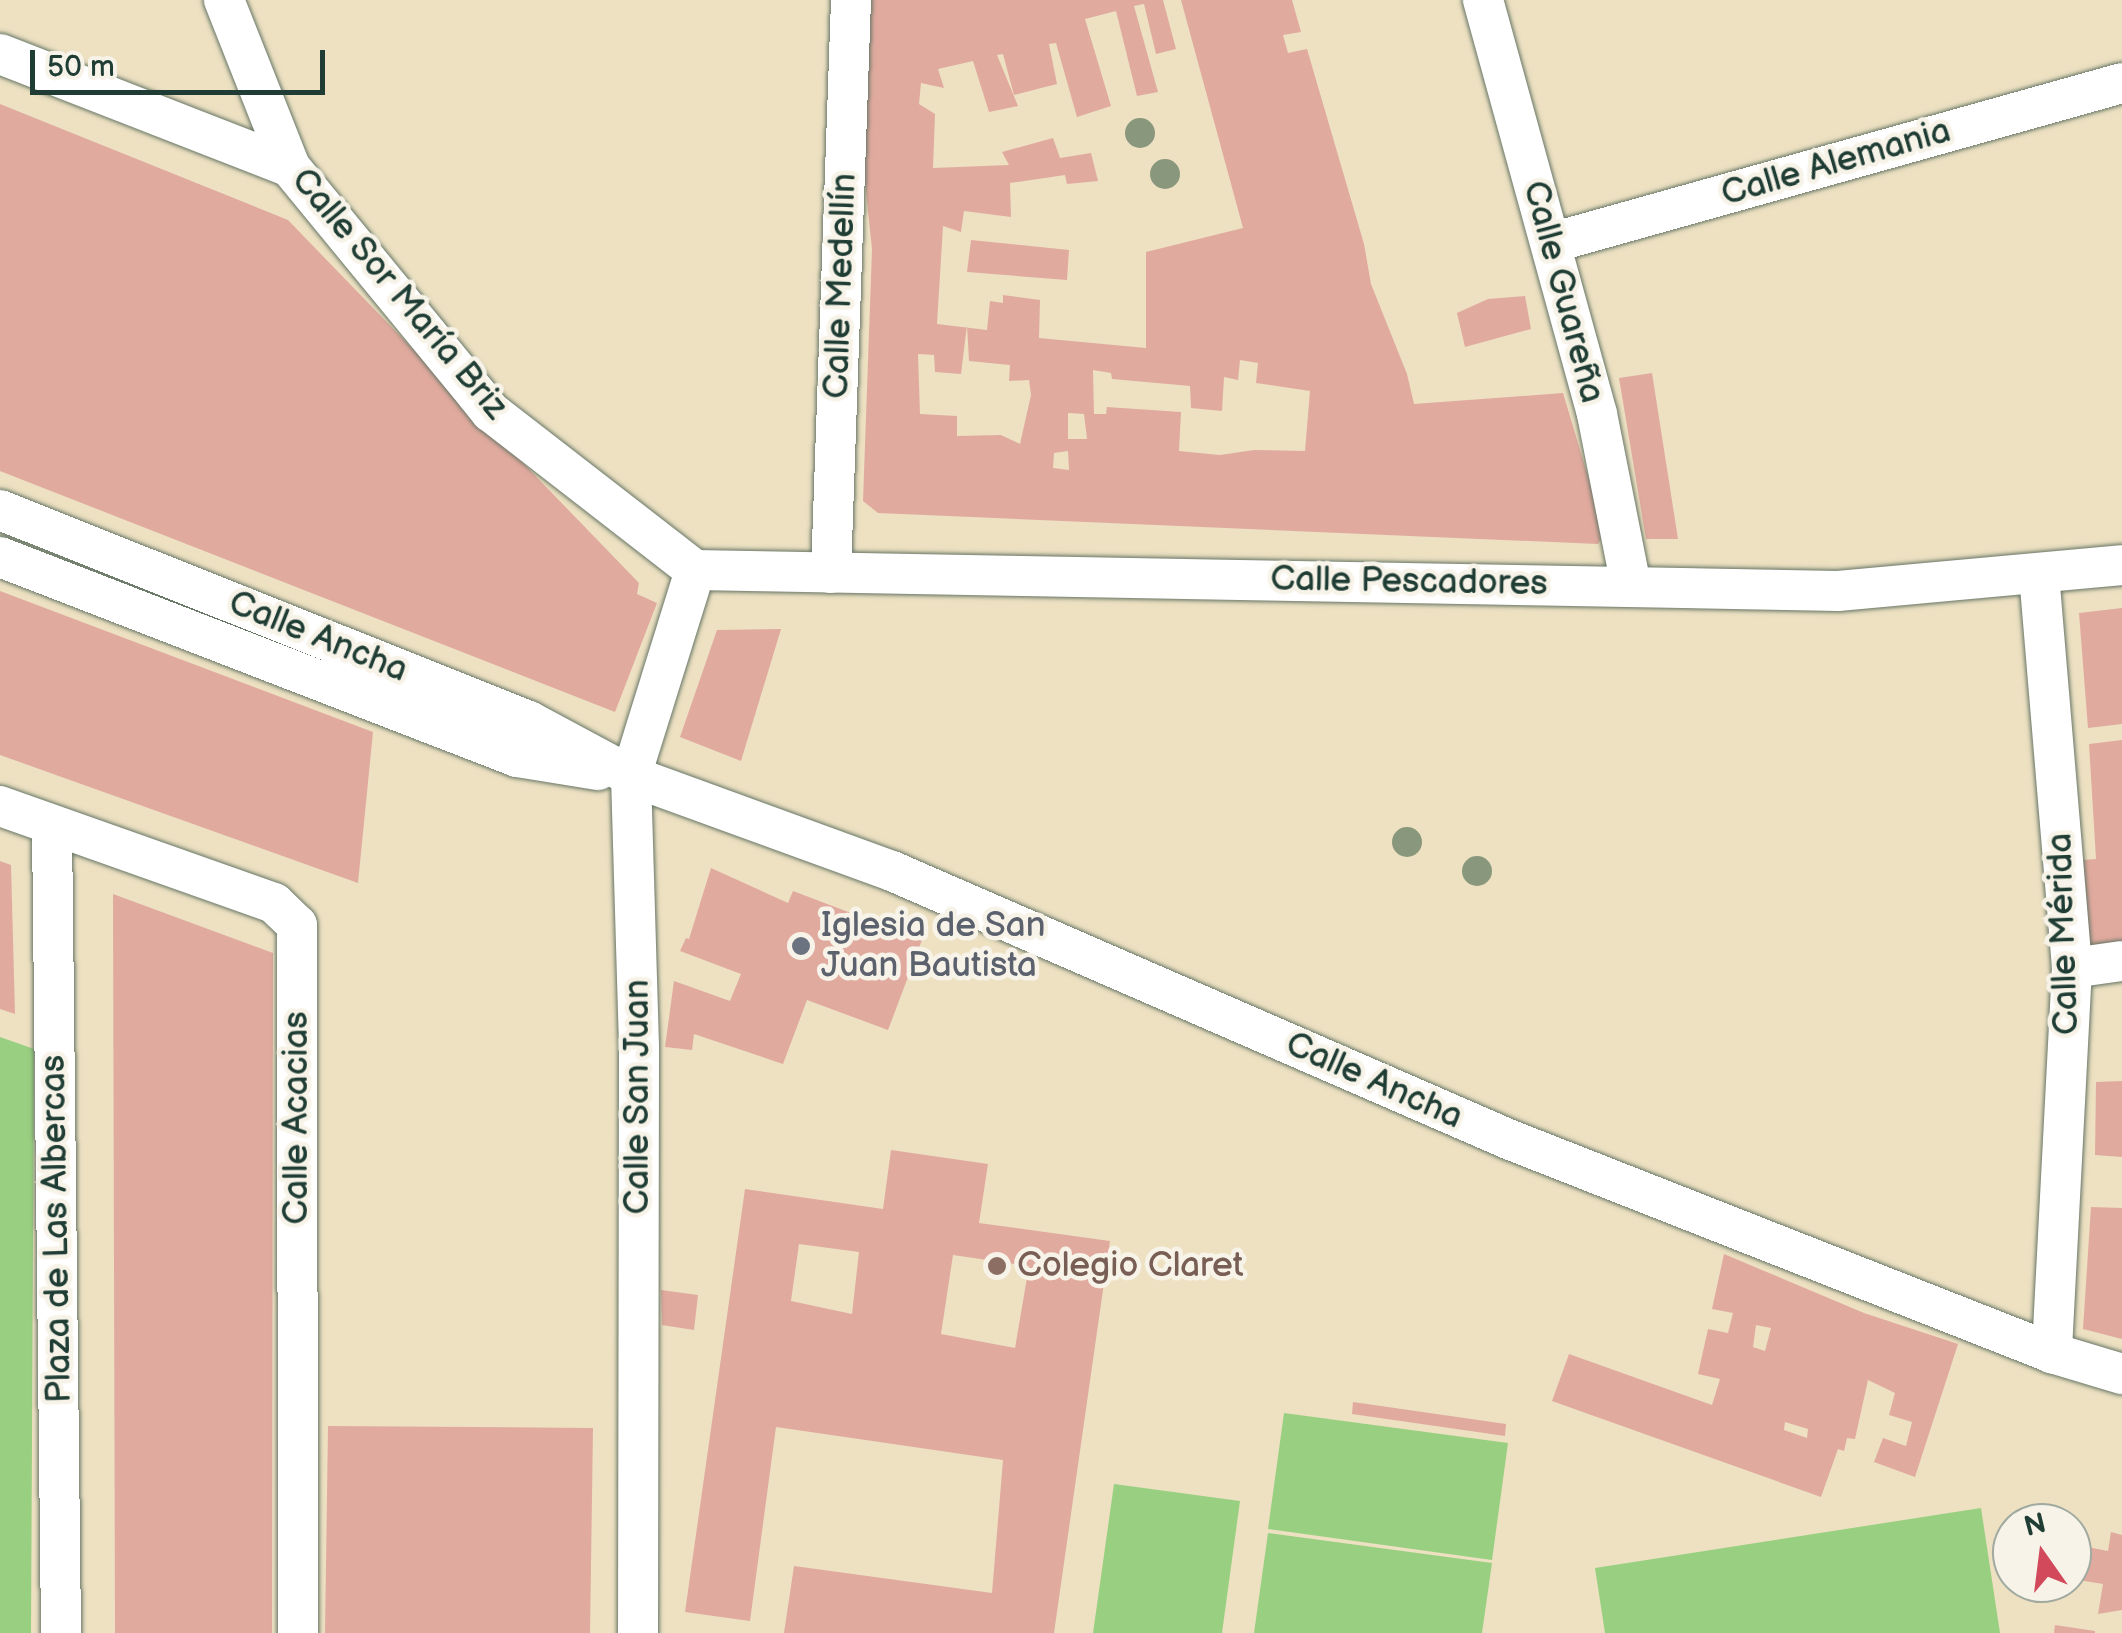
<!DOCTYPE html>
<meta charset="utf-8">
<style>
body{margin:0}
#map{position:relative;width:2122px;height:1633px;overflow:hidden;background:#ede1c2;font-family:"Balsamiq Sans",sans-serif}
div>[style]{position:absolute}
.green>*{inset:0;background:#99cf81}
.building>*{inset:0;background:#e1aa9f}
.roads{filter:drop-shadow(0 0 2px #677666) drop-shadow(0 0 2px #677666)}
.minor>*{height:40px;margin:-20px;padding:0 20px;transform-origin:20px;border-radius:20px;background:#fff}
.trees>*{width:30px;height:30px;margin:-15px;border-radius:50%;background:#89977c}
.dots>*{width:28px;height:28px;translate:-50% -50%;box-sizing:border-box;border:5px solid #f7f3e8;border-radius:50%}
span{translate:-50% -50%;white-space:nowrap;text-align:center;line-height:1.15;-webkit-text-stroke:9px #f7f3e8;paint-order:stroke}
.street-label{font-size:35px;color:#1f3d34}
.worship-label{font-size:35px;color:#5b616d}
.left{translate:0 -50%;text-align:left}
.education-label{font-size:35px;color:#785e54}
.north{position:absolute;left:1992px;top:1503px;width:100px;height:100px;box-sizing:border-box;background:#f7f3e8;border:2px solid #a1aaa0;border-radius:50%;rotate:346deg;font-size:28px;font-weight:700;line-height:40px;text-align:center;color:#1f3d34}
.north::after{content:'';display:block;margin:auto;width:35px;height:45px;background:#d1495b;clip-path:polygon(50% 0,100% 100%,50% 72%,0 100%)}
.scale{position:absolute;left:30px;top:50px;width:295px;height:45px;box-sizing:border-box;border:5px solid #1f3d34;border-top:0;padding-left:12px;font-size:30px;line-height:35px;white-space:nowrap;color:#1f3d34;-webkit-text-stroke:8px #f7f3e8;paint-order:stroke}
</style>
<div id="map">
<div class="green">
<i style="clip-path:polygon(0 1037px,34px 1049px,31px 1633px,0 1633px)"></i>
<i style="clip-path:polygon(1284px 1413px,1508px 1443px,1492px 1560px,1268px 1529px)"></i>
<i style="clip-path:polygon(1114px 1484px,1240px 1501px,1222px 1633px,1093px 1633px)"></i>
<i style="clip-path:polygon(1981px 1508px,2000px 1633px,1605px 1633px,1595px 1568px)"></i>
<i style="clip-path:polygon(1268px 1533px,1492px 1563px,1482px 1633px,1254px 1633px)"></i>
</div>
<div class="building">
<i style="clip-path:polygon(evenodd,868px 0,1163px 0,1176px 49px,1156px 54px,1144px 4px,1134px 6px,1158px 92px,1137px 96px,1116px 11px,1085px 19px,1111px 106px,1077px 117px,1056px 43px,1049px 44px,1057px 84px,1014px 95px,1003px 54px,997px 55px,1018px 106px,989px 112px,973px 61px,938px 69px,944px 88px,921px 83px,919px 104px,935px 114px,933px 168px,1009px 165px,1002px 152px,1053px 138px,1060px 158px,1091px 153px,1098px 181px,1067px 184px,1065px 175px,1010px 183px,1011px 217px,964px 211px,961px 232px,943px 226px,937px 324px,987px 330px,990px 301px,1003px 303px,1003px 295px,1040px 300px,1039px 338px,1146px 348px,1146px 252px,1243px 228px,1181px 0,1292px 0,1301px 32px,1283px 35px,1288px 53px,1307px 49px,1364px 244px,1371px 284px,1407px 374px,1414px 404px,1563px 393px,1605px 533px,1598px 544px,878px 513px,863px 501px,872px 249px,864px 173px,868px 0,967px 325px,969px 361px,1010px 365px,1009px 381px,1029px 380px,1031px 395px,1020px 444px,1001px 435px,957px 436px,957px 416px,920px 414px,918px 354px,934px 355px,935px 372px,961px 374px,967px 325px,868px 0,1240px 360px,1258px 363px,1256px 383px,1310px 391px,1305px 451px,1254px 450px,1220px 455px,1179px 451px,1181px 412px,1107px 407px,1106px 414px,1094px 414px,1093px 370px,1111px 373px,1112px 379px,1190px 386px,1191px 408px,1222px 411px,1224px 377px,1238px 380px,1240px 360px,868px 0,1068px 413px,1084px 414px,1087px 439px,1068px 439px,1068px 413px,868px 0,1068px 451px,1069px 470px,1053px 468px,1054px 453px,1068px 451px)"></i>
<i style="clip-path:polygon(0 104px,288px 220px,639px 583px,637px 594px,657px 603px,615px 712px,0 471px)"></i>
<i style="clip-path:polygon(971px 240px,1069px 250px,1067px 280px,967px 272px)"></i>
<i style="clip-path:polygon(1525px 296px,1531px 329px,1465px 347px,1457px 313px,1488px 299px)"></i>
<i style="clip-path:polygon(1652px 373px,1678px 539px,1646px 539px,1619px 378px)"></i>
<i style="clip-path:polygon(0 591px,373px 732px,358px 883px,0 755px)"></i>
<i style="clip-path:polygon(2122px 608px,2122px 724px,2088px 728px,2079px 613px)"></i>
<i style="clip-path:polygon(781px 629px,741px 761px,680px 737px,717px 630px)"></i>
<i style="clip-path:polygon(2122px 740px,2122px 945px,2089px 946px,2082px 860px,2096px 859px,2089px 744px)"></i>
<i style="clip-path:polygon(0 861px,11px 865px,15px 1014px,0 1009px)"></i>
<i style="clip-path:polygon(711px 868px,788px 903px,793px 891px,922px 940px,888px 1030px,807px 1000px,783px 1064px,694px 1034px,692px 1050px,665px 1047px,674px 981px,730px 1001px,741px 974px,680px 951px,686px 938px,689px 939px)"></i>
<i style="clip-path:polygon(113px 894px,273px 953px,272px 1633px,115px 1633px)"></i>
<i style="clip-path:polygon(2122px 1081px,2122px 1157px,2095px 1155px,2096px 1082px)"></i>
<i style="clip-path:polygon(evenodd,891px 1150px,988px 1164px,979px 1223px,1110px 1241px,1054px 1633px,784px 1633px,794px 1566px,992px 1593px,1003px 1460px,776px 1427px,750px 1621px,685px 1612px,745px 1189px,883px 1209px,891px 1150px,799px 1244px,859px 1252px,852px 1314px,791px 1301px,799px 1244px,891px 1150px,953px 1255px,1029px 1266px,1015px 1348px,941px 1334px,953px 1255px)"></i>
<i style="clip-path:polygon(2091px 1207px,2122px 1208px,2122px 1339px,2083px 1329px)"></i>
<i style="clip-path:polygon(evenodd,1724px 1254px,1864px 1313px,1958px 1344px,1915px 1477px,1874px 1462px,1883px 1438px,1906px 1446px,1912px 1422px,1889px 1415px,1895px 1393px,1868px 1380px,1855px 1439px,1847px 1438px,1844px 1451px,1838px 1449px,1821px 1497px,1552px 1401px,1569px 1354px,1712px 1405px,1720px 1379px,1698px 1374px,1708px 1329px,1728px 1333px,1733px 1313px,1712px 1309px,1724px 1254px,1756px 1325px,1771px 1328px,1765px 1351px,1753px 1347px,1756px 1325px,1724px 1254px,1785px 1422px,1808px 1429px,1807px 1438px,1784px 1430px,1785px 1422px)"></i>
<i style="clip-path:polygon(661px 1290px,698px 1295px,694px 1330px,662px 1325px)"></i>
<i style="clip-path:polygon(1353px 1402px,1506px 1424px,1505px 1436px,1352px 1414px)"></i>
<i style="clip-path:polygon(328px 1426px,593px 1428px,590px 1633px,325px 1633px)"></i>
<i style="clip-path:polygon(2111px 1532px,2122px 1535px,2122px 1610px,2098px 1614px,2103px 1584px,2072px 1579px,2072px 1544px,2108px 1551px)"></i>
<i style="clip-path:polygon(2055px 1625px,2095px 1631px,2095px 1633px,2054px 1633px)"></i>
</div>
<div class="roads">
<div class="minor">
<i style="left:224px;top:0;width:180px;rotate:68.4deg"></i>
<i style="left:290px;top:167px;width:295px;rotate:50.6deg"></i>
<i style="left:477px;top:395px;width:22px;rotate:51deg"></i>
<i style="left:491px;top:412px;width:258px;rotate:37.8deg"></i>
<i style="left:1483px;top:0;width:429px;rotate:74.6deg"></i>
<i style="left:1597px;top:414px;width:175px;rotate:78.8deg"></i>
<i style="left:0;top:54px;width:311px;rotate:21.3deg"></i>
<i style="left:1551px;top:243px;width:593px;rotate:-15.65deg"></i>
<i style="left:0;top:510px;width:570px;rotate:21.75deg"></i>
<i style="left:529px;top:721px;width:116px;rotate:28.3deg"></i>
<i style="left:631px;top:776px;width:278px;rotate:20deg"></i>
<i style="left:892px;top:871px;width:672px;rotate:23.51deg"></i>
<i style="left:1508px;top:1139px;width:585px;rotate:21.47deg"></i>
<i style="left:2052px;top:1353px;width:73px;rotate:16.7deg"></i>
<i style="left:0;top:557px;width:554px;rotate:21.15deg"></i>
<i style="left:517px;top:757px;width:82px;rotate:9.1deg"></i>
<i style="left:695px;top:570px;width:1143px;rotate:1.05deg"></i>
<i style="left:1838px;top:591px;width:285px;rotate:-5.2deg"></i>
<i style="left:831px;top:573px;width:573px;rotate:-88deg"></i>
<i style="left:2039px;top:574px;width:395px;rotate:85.2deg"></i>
<i style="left:2072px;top:968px;width:386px;rotate:93deg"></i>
<i style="left:0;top:806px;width:291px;rotate:19.5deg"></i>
<i style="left:274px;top:903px;width:32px;rotate:44deg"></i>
<i style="left:297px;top:925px;width:708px;rotate:89.92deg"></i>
<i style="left:52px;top:826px;width:807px;rotate:89.36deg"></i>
<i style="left:2072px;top:968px;width:50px;rotate:-8deg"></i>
<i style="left:638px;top:1633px;width:587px;rotate:-89.9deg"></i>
<i style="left:639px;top:1046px;width:270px;rotate:-91.7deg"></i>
<i style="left:631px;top:776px;width:216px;rotate:-72.7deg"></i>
</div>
</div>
<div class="trees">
<i style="left:1140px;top:133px"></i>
<i style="left:1165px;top:174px"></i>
<i style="left:1407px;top:842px"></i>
<i style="left:1477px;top:871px"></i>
</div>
<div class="dots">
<i style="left:801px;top:946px;background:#6b7280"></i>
<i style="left:997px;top:1266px;background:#8d6e63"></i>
</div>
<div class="street-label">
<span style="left:1836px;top:163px;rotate:-16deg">Calle Alemania</span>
<span style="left:841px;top:286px;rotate:-88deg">Calle Medellín</span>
<span style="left:1563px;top:292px;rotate:75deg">Calle Guareña</span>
<span style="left:399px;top:294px;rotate:50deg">Calle Sor María Briz</span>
<span style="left:1409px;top:582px;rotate:1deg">Calle Pescadores</span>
<span style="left:318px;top:637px;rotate:22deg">Calle Ancha</span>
<span style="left:2064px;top:934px;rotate:-92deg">Calle Mérida</span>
<span style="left:1374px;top:1081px;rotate:24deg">Calle Ancha</span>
<span style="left:638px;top:1097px;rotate:-90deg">Calle San Juan</span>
<span style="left:297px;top:1118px;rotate:-90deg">Calle Acacias</span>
<span style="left:57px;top:1229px;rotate:-91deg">Plaza de Las Albercas</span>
</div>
<div class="worship-label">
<span class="left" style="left:821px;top:946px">Iglesia de San<br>Juan Bautista</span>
</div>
<div class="education-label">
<span class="left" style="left:1017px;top:1266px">Colegio Claret</span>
</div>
<div class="north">N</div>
<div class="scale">50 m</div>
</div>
